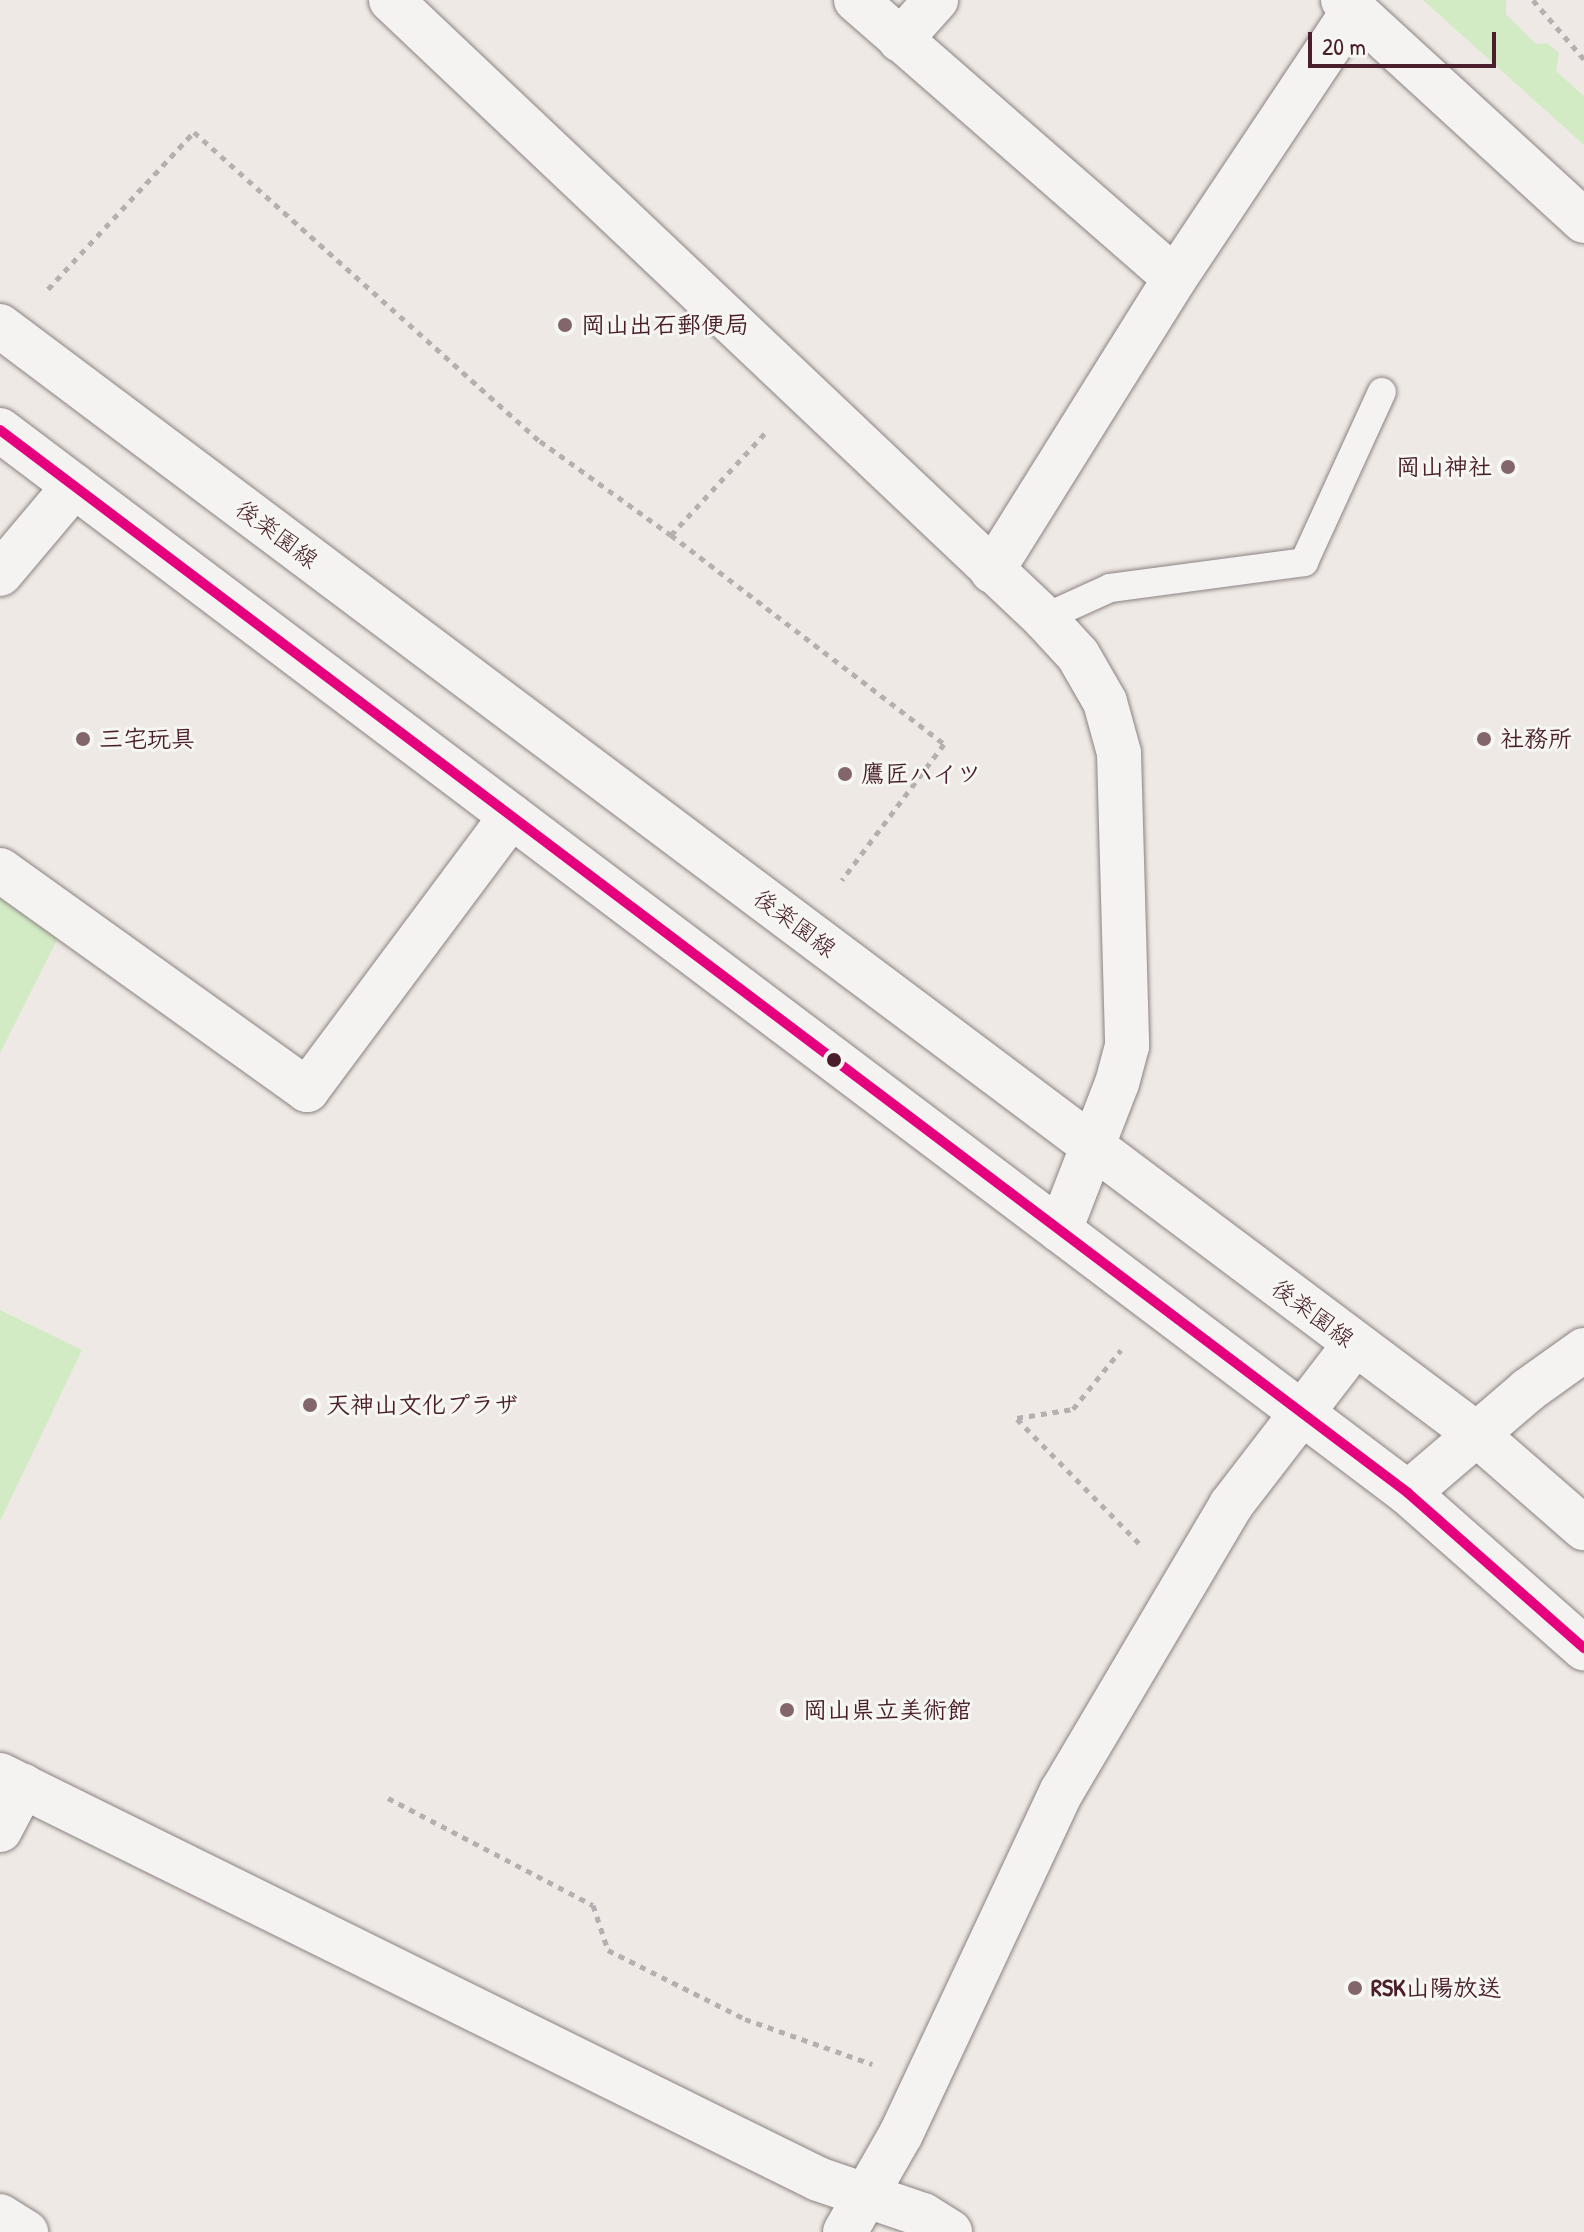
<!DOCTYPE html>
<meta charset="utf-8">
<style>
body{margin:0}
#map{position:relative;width:1584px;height:2232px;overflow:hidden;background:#eee9e4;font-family:"Patrick Hand","Klee One",sans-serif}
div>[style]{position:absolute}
.green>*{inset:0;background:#d2ebc5}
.path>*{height:5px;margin-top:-2.5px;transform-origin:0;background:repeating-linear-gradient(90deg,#b5b0af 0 6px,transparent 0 12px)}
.roads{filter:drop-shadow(0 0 2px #8c8282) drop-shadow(0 0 2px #8c8282)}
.service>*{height:28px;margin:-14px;padding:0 14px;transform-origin:14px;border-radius:14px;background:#f4f3f1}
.minor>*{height:44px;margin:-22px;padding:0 22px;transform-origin:22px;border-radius:22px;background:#f4f3f1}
.tertiary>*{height:44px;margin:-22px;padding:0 22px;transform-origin:22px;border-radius:22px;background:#f4f3f1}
.secondary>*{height:44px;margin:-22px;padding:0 22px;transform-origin:22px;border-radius:22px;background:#f4f3f1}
.bus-1>*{height:10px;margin:-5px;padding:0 5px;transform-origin:5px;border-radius:5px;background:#e5007d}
.dots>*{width:22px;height:22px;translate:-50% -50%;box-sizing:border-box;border:4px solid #f6f6f2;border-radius:50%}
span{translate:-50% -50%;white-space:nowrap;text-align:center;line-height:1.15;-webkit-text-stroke:6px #f6f6f2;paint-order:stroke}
.poi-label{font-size:24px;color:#4a1f2b;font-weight:700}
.left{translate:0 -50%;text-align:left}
.right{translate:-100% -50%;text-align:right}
.street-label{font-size:24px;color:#4a1f2b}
.scale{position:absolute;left:1308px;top:32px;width:188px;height:36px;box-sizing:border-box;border:4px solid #4a1f2b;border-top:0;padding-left:10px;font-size:24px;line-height:28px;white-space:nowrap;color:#4a1f2b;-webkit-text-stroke:6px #f6f6f2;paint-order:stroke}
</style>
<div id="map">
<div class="green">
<i style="clip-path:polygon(1423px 0,1506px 0,1506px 14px,1536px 44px,1547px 43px,1559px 53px,1556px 71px,1584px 96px,1584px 145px)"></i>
<i style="clip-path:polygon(0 893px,58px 938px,0 1053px)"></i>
<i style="clip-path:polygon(0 1310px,82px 1350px,0 1521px)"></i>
</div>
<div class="path">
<i style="left:1533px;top:0;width:78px;rotate:49.2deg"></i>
<i style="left:48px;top:289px;width:214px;rotate:-47.1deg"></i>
<i style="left:194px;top:132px;width:464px;rotate:41.8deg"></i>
<i style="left:540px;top:441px;width:161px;rotate:35.7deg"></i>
<i style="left:671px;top:535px;width:344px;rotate:37.4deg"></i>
<i style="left:944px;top:744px;width:170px;rotate:126.9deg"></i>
<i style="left:671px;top:535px;width:143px;rotate:-47.3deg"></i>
<i style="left:1017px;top:1418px;width:57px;rotate:-9.1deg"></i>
<i style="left:1073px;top:1409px;width:76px;rotate:-50.9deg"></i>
<i style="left:1017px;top:1419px;width:178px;rotate:45.5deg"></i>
<i style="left:388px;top:1798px;width:231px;rotate:27.6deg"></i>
<i style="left:593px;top:1905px;width:47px;rotate:71.6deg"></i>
<i style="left:608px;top:1950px;width:153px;rotate:26.7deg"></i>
<i style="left:745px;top:2019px;width:135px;rotate:19.5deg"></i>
</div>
<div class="roads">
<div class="service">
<i style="left:1044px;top:618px;width:72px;rotate:-24.4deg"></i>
<i style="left:1110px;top:588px;width:196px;rotate:-7.6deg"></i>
<i style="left:1304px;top:562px;width:187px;rotate:-65.4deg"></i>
</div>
<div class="minor">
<i style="left:856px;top:0;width:423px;rotate:41.1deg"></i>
<i style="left:900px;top:40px;width:54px;rotate:-48deg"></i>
<i style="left:992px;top:571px;width:345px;rotate:-58deg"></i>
<i style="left:1175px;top:278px;width:322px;rotate:-56.3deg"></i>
<i style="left:0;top:574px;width:115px;rotate:-49.9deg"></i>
<i style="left:0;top:870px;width:378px;rotate:35.6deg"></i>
<i style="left:307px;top:1090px;width:342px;rotate:-53.3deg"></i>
<i style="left:1408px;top:1493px;width:158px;rotate:-40.6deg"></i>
<i style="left:1528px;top:1390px;width:69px;rotate:-35.5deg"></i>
<i style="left:0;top:1775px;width:912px;rotate:26.28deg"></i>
<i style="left:818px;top:2179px;width:111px;rotate:18.9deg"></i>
<i style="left:923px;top:2215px;width:32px;rotate:32deg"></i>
<i style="left:0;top:1830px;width:50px;rotate:-62.4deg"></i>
<i style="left:0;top:2216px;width:31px;rotate:32deg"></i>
<i style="left:845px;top:2232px;width:113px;rotate:-60.3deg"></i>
<i style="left:901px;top:2134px;width:379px;rotate:-64.9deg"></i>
<i style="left:1062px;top:1791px;width:332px;rotate:-59.4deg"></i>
<i style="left:1231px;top:1505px;width:203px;rotate:-52.4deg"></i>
</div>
<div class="tertiary">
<i style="left:391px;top:0;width:899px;rotate:43.42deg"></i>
<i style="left:1044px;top:618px;width:50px;rotate:47.4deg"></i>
<i style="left:1078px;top:655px;width:54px;rotate:60.1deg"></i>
<i style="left:1105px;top:702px;width:53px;rotate:74.6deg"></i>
<i style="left:1119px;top:753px;width:293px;rotate:88.4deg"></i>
<i style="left:1127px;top:1046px;width:38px;rotate:105deg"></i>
<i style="left:1117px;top:1083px;width:158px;rotate:111.2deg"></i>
<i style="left:1343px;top:0;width:327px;rotate:42.5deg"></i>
</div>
<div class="secondary">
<i style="left:0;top:326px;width:1844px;rotate:36.89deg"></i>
<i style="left:1475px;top:1433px;width:145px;rotate:41.1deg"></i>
<i style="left:0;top:430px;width:1764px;rotate:37.05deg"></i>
<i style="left:1408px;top:1493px;width:235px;rotate:41.4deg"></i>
</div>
</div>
<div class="bus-1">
<i style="left:0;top:430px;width:1764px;rotate:37.05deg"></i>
<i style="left:1408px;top:1493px;width:235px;rotate:41.4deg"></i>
</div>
<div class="dots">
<i style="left:565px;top:325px;background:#83666c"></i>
<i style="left:1508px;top:467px;background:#83666c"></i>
<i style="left:83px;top:739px;background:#83666c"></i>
<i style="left:1484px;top:739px;background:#83666c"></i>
<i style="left:845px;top:774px;background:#83666c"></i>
<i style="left:834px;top:1060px;background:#4a1f2b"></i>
<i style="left:310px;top:1405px;background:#83666c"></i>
<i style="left:787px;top:1710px;background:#83666c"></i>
<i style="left:1355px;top:1988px;background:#83666c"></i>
</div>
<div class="poi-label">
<span class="left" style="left:581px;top:325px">岡山出石郵便局</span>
<span class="right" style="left:1492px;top:467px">岡山神社</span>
<span class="left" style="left:99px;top:739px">三宅玩具</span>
<span class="left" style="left:1500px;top:739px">社務所</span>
<span class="left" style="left:861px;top:774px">鷹匠ハイツ</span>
<span class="left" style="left:326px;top:1405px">天神山文化プラザ</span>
<span class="left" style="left:803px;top:1710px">岡山県立美術館</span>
<span class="left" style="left:1371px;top:1988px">RSK山陽放送</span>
</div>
<div class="street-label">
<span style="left:277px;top:534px;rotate:37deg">後楽園線</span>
<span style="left:795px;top:923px;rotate:37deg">後楽園線</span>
<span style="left:1313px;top:1313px;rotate:37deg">後楽園線</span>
</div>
<div class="scale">20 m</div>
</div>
